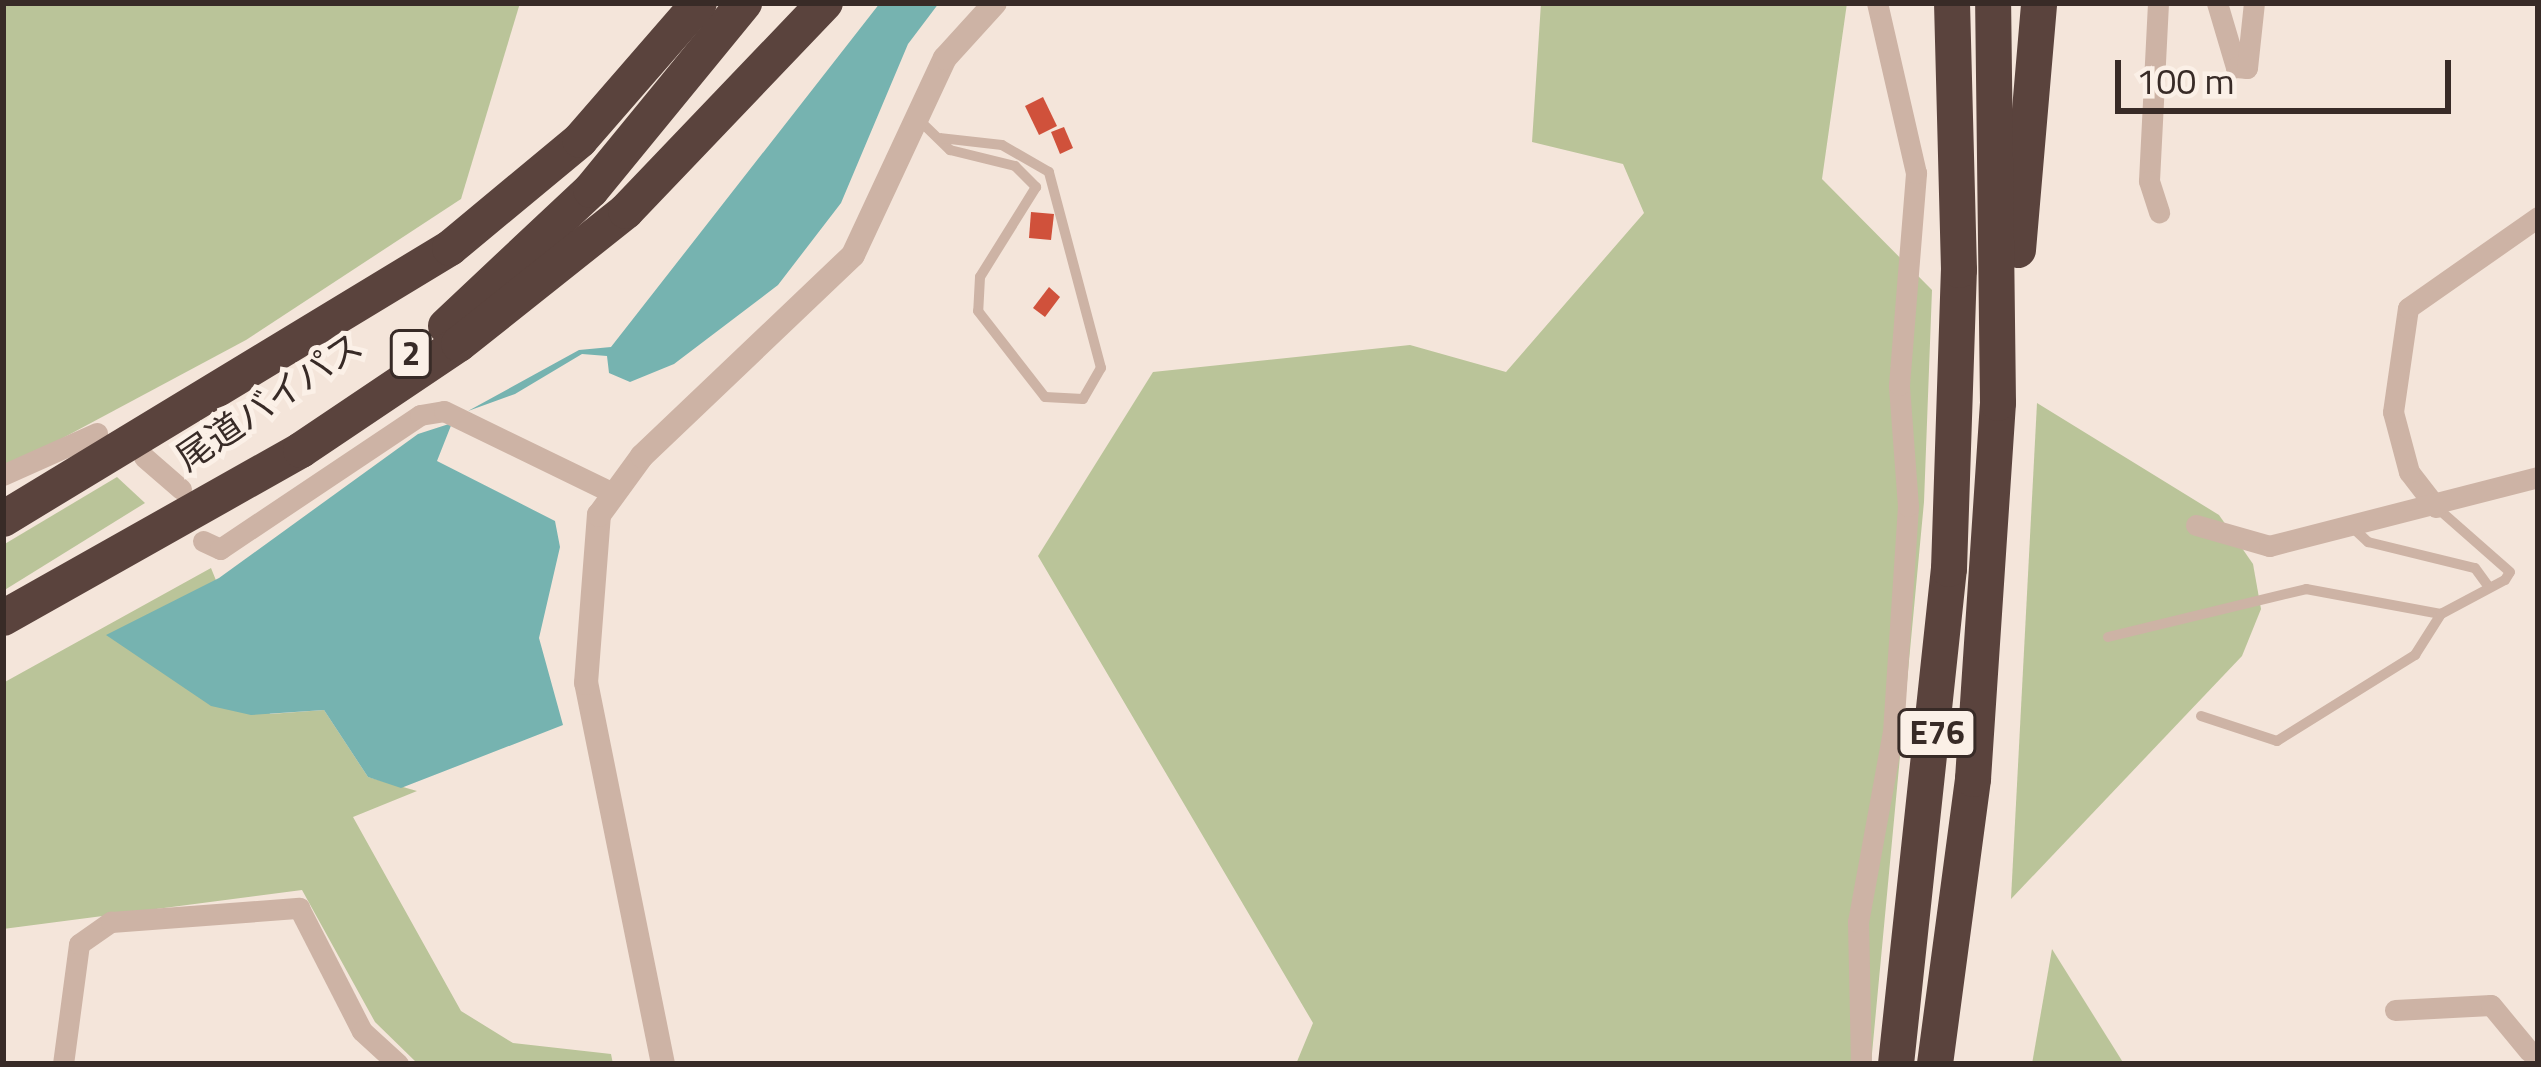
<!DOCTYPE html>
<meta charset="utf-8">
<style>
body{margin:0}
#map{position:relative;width:2541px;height:1067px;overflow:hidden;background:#f4e5da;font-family:"Titillium Web","Noto Sans JP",sans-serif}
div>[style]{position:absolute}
.green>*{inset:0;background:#bac499}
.water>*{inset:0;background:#76b3b0}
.building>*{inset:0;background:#d0513b}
.service>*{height:10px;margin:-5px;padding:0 5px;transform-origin:5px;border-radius:5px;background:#cdb3a5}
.minor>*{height:21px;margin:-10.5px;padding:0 10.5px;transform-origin:10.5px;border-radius:10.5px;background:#cdb3a5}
.tertiary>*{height:24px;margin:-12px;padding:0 12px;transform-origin:12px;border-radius:12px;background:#cdb3a5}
.motorway>*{height:36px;margin:-18px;padding:0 18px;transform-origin:18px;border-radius:18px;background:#5a433d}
span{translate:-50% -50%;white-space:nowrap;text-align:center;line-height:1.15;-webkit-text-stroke:10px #fbf0e7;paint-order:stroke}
.shield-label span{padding:3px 9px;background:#fbf0e7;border:3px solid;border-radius:9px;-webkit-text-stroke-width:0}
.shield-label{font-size:33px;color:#382b27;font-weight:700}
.street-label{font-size:36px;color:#382b27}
.frame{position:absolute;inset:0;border:6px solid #382b27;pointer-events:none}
.scale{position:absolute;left:2115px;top:60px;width:336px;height:54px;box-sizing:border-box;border:6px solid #382b27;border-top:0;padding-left:15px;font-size:36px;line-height:42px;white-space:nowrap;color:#382b27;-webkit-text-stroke:9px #fbf0e7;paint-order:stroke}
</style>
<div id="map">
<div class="green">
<i style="clip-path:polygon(3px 3px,520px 3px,461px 199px,246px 340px,3px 470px)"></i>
<i style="clip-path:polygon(1541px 3px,1847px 3px,1822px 179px,1932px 290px,1924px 502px,1871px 1064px,1296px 1064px,1313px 1023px,1038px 556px,1153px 372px,1410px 345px,1506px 372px,1644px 213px,1623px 164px,1532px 142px)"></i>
<i style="clip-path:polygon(2037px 403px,2219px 515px,2253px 564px,2261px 609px,2242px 656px,2011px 899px)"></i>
<i style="clip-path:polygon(117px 477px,145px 503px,3px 591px,3px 545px)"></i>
<i style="clip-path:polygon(211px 568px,270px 714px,324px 710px,368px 777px,417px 791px,353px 817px,461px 1011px,513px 1043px,611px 1054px,613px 1064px,417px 1063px,375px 1022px,302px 890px,3px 929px,3px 683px)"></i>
<i style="clip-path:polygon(2052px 949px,2124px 1064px,2032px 1064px)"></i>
</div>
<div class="water">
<i style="clip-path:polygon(880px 3px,939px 3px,908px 44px,841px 203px,778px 285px,674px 364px,630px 382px,609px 373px,607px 356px,582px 354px,515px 394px,468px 411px,579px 350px,611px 347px)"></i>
<i style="clip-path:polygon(452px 423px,437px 461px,555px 521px,560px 547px,539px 638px,563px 725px,401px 788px,368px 777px,324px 710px,251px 715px,211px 706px,106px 635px,219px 578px,418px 434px)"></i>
</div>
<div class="building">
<i style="clip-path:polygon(1043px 97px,1057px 126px,1039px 135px,1025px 106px)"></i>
<i style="clip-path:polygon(1064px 127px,1073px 148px,1060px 154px,1051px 132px)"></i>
<i style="clip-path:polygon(1031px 212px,1054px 214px,1051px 240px,1029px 238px)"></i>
<i style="clip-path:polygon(1049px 287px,1060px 297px,1045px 317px,1033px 308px)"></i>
</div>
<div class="service">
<i style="left:918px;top:119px;width:45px;rotate:44.1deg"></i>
<i style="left:950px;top:150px;width:67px;rotate:13.8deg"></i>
<i style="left:1015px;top:166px;width:30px;rotate:45deg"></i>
<i style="left:1036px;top:187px;width:106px;rotate:121.9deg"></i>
<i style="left:980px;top:277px;width:34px;rotate:93deg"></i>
<i style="left:978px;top:311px;width:109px;rotate:52.1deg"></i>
<i style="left:1045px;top:397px;width:38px;rotate:3deg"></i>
<i style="left:1083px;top:399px;width:36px;rotate:-60deg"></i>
<i style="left:1101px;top:368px;width:203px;rotate:-104.9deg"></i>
<i style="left:1049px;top:172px;width:54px;rotate:-150.1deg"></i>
<i style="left:1002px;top:145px;width:61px;rotate:-173.5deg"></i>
<i style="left:2353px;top:528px;width:21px;rotate:43deg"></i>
<i style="left:2368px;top:542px;width:110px;rotate:13.7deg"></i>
<i style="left:2475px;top:568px;width:22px;rotate:54deg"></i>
<i style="left:2108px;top:637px;width:204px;rotate:-13.6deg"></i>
<i style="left:2306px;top:589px;width:137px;rotate:10.5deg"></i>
<i style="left:2201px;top:716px;width:80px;rotate:18.2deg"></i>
<i style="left:2277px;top:741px;width:163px;rotate:-31.9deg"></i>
<i style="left:2415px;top:655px;width:49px;rotate:-57.6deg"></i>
<i style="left:2441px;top:614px;width:72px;rotate:-28deg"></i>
<i style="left:2505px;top:580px;width:9px;rotate:-58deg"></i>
<i style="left:2510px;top:572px;width:98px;rotate:-138.7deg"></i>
</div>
<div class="minor">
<i style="left:2158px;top:3px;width:178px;rotate:92.9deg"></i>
<i style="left:2149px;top:181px;width:33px;rotate:72deg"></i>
<i style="left:2217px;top:3px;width:67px;rotate:73.5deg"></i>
<i style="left:2236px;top:67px;width:11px;rotate:5deg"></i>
<i style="left:2247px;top:68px;width:65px;rotate:-83.9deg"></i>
<i style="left:144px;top:457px;width:49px;rotate:40.9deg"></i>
<i style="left:3px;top:475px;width:103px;rotate:-24.1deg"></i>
<i style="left:2436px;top:507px;width:44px;rotate:-127.6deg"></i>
<i style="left:2409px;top:472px;width:62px;rotate:-104.9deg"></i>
<i style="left:2393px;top:412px;width:105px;rotate:-81.8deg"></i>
<i style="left:2408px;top:308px;width:159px;rotate:-35deg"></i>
<i style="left:2196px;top:525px;width:76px;rotate:16deg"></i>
<i style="left:2269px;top:546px;width:278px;rotate:-14.4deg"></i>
<i style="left:203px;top:541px;width:19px;rotate:25deg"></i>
<i style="left:220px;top:549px;width:241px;rotate:-33.8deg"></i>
<i style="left:420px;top:415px;width:24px;rotate:-9deg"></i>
<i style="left:444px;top:411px;width:183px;rotate:25.9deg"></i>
<i style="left:2395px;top:1010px;width:96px;rotate:-3deg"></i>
<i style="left:2491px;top:1005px;width:60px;rotate:50.4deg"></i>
<i style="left:63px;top:1064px;width:121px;rotate:-82.4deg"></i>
<i style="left:79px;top:944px;width:39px;rotate:-35deg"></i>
<i style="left:111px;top:922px;width:189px;rotate:-4.3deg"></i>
<i style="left:299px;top:908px;width:138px;rotate:62.9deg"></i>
<i style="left:362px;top:1031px;width:49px;rotate:42.5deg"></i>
<i style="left:1861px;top:1064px;width:142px;rotate:-91.2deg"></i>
<i style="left:1858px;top:922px;width:193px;rotate:-79.6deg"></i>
<i style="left:1893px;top:732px;width:226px;rotate:-86.2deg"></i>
<i style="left:1908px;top:506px;width:121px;rotate:-94.3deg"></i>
<i style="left:1899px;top:385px;width:213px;rotate:-85.4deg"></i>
<i style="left:1916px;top:173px;width:174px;rotate:-102.9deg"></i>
</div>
<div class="tertiary">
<i style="left:663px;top:1064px;width:389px;rotate:-101.4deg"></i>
<i style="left:586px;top:683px;width:169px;rotate:-85.6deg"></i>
<i style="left:599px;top:515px;width:73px;rotate:-53.9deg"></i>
<i style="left:642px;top:456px;width:291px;rotate:-43.6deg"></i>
<i style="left:853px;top:255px;width:217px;rotate:-65deg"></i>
<i style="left:945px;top:58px;width:74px;rotate:-47.7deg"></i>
</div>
<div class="motorway">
<i style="left:2018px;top:250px;width:248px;rotate:-85.1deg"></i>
<i style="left:446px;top:326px;width:199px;rotate:-43.2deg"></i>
<i style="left:591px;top:190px;width:242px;rotate:-50.7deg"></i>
<i style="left:3px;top:519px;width:523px;rotate:-31.23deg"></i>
<i style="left:450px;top:248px;width:169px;rotate:-39.7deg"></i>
<i style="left:580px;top:140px;width:181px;rotate:-49deg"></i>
<i style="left:3px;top:618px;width:342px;rotate:-29.4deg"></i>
<i style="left:301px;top:450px;width:190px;rotate:-33.9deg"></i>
<i style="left:459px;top:344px;width:213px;rotate:-38.5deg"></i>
<i style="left:626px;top:211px;width:288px;rotate:-46.3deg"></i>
<i style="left:1896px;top:1064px;width:498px;rotate:-83.9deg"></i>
<i style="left:1949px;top:569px;width:299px;rotate:-88.1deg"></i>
<i style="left:1959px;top:270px;width:267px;rotate:-91.5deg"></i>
<i style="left:1935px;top:1064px;width:288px;rotate:-82.4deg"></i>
<i style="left:1973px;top:779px;width:377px;rotate:-86.2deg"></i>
<i style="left:1998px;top:403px;width:400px;rotate:-90.7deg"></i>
</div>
<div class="shield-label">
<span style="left:411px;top:354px">2</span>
<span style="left:1937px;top:733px">E76</span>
</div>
<div class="street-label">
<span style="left:269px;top:401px;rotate:-34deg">尾道バイパス</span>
</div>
<div class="frame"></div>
<div class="scale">100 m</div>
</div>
